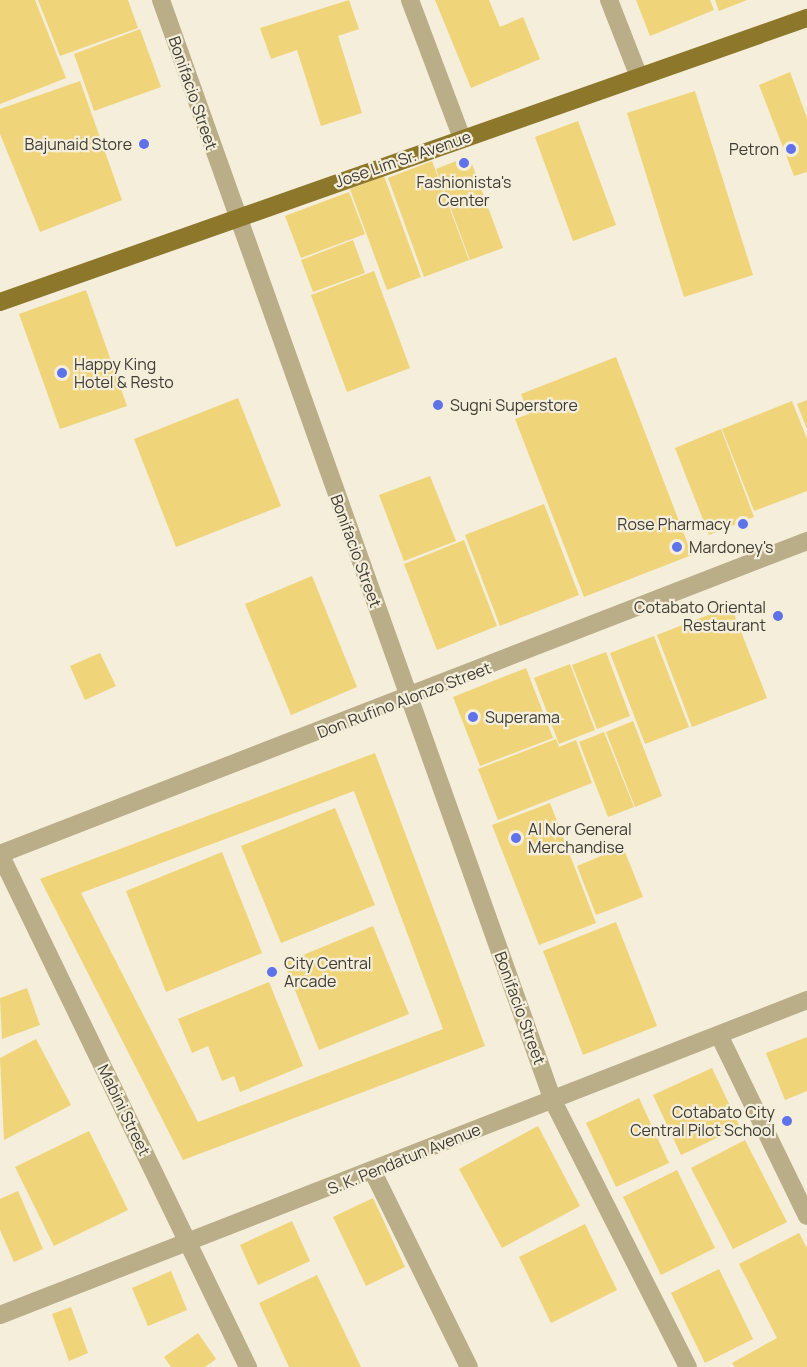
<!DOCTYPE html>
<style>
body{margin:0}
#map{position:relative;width:807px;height:1367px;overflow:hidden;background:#f4eeda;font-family:Manrope,sans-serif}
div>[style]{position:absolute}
.building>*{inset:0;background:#f0d479}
.minor>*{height:18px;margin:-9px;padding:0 9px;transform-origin:9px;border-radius:9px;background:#baae89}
.major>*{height:18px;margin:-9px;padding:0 9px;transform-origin:9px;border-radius:9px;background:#8d772b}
.dots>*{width:16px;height:16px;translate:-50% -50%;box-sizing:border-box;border:3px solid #f4eeda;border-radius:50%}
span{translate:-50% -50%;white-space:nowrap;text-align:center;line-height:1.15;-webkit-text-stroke:4.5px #f4eeda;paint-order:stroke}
.street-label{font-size:16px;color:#3e3c34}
.poi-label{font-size:16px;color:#3e3c34}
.right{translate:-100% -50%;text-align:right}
.left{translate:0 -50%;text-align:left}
</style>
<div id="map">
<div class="building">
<i style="clip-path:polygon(0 0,35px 0,66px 78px,0 104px)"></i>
<i style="clip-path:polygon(38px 0,128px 0,138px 28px,60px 56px)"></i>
<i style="clip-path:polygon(349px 0,359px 29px,338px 36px,362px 113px,321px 126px,297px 50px,271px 59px,260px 28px)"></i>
<i style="clip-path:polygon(435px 0,489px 0,500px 27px,523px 17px,540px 59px,471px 88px)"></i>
<i style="clip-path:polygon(636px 0,710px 0,714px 10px,650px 36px)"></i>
<i style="clip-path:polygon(715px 0,747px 0,719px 11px)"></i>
<i style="clip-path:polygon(140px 29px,161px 87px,94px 111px,74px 54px)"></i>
<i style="clip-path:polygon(790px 72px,807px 118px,807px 172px,794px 176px,759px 85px)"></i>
<i style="clip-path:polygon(80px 81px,122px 200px,40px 232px,0 134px,0 109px)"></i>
<i style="clip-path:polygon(695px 91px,753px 275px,684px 297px,627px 113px)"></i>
<i style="clip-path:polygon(578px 121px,616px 225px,573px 241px,535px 137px)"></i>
<i style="clip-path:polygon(469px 156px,503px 248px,470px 260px,436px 169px)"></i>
<i style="clip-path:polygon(432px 161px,469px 260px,424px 277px,388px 178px)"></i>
<i style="clip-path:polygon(384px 176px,421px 277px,387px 290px,350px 189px)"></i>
<i style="clip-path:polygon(349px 192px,365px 234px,301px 258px,285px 216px)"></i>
<i style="clip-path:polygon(353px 240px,365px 273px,313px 292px,301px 260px)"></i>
<i style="clip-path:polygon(374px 271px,410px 368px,347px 392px,311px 295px)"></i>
<i style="clip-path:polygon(86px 290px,127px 406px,60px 429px,19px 314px)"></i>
<i style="clip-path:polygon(616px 357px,692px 555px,584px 597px,515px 419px,529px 414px,521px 394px)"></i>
<i style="clip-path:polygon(238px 398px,281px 506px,176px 547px,134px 439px)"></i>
<i style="clip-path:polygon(807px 400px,807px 429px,797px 404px)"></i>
<i style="clip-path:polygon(792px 401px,807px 439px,807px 491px,754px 511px,722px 429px)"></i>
<i style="clip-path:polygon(721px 429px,754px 517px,709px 535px,675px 448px)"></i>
<i style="clip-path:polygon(430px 476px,456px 541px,404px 561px,379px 495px)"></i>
<i style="clip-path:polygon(544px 504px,579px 595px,500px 626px,465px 535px)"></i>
<i style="clip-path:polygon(464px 540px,497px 626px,437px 650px,404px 564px)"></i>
<i style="clip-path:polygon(312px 576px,357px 687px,291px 715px,245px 604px)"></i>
<i style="clip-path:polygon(731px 606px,767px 698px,692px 727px,657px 635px)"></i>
<i style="clip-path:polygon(654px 636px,689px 727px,645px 744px,610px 653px)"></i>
<i style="clip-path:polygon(606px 652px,630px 716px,597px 729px,572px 665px)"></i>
<i style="clip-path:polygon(100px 653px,116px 686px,85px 700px,70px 666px)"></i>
<i style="clip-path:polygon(570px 664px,595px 730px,559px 744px,534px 678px)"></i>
<i style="clip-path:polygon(526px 668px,553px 738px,480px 766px,453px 697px)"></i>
<i style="clip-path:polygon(633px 721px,662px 796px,635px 807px,606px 732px)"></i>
<i style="clip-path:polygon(604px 732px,634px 807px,608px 817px,579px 742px)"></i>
<i style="clip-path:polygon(556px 739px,559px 747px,576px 740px,592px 783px,498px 820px,478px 769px)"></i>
<i style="clip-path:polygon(evenodd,375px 753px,485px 1046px,183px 1160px,40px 879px,375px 753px,354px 791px,443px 1029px,198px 1122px,81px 893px,354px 791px)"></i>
<i style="clip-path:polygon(550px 803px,596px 923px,539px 945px,492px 825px)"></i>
<i style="clip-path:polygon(335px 808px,375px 905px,281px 943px,241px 846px)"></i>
<i style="clip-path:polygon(623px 847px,643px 897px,596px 915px,577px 866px)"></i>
<i style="clip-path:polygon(222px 852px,262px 953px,166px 992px,126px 891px)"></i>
<i style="clip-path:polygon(616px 922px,657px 1026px,583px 1055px,543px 951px)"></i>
<i style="clip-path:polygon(373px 926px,409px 1014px,319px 1050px,284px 963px)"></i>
<i style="clip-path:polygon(269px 982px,303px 1066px,240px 1092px,234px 1076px,222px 1081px,208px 1046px,192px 1053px,178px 1019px)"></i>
<i style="clip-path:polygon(27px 988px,40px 1025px,2px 1039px,0 998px)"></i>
<i style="clip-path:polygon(807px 1037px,807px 1091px,785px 1100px,766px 1053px)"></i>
<i style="clip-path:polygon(36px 1039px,71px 1105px,4px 1140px,0 1058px)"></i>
<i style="clip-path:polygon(712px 1068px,740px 1127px,681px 1155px,653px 1095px)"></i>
<i style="clip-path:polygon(639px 1098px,669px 1163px,616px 1187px,586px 1123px)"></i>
<i style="clip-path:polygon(538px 1126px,580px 1206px,502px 1248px,459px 1169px)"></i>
<i style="clip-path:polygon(89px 1131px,128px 1210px,54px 1246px,15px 1167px)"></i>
<i style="clip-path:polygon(745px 1140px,787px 1222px,733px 1249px,691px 1168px)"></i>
<i style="clip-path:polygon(677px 1170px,715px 1248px,661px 1275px,623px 1197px)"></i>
<i style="clip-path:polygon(18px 1191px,43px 1249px,14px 1262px,0 1230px,0 1199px)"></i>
<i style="clip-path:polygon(373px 1198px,405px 1267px,366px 1286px,333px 1217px)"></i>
<i style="clip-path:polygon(292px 1221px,310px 1261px,258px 1285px,240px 1245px)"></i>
<i style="clip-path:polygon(585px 1224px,617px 1290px,551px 1323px,519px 1257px)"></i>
<i style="clip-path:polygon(799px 1233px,807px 1248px,807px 1367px,735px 1367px,732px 1363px,777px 1338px,739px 1264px)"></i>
<i style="clip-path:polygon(719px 1269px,753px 1339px,705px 1363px,671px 1293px)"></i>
<i style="clip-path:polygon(171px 1271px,187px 1310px,148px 1326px,132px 1288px)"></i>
<i style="clip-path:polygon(317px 1275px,361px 1367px,289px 1367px,259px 1303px)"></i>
<i style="clip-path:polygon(71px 1307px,88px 1353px,69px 1361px,52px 1314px)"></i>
<i style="clip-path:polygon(198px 1333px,216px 1359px,205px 1367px,171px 1367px,164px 1357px)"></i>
</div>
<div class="minor">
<i style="left:161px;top:0;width:1169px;rotate:70.4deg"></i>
<i style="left:553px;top:1101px;width:298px;rotate:63.1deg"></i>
<i style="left:410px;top:0;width:147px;rotate:69.4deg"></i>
<i style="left:609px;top:0;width:83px;rotate:68.7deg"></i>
<i style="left:0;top:854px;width:866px;rotate:-21.2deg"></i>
<i style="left:0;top:854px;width:570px;rotate:64.2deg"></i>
<i style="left:719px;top:1035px;width:201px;rotate:64.1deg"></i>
<i style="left:373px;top:1172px;width:217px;rotate:63.8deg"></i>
<i style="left:0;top:1315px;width:866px;rotate:-21.32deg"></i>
</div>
<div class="major">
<i style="left:0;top:302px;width:856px;rotate:-19.39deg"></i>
</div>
<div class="dots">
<i style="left:144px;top:144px;background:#5e72e9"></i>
<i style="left:791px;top:149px;background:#5e72e9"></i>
<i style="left:464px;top:163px;background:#5e72e9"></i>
<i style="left:62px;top:373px;background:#5e72e9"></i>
<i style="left:438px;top:405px;background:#5e72e9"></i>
<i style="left:743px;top:524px;background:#5e72e9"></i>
<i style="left:677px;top:547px;background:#5e72e9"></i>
<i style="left:778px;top:616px;background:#5e72e9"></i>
<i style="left:473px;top:717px;background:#5e72e9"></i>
<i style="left:516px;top:838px;background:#5e72e9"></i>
<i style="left:272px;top:972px;background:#5e72e9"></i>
<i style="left:787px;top:1121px;background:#5e72e9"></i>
</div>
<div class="street-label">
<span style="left:193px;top:93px;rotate:71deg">Bonifacio Street</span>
<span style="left:403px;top:159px;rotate:-19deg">Jose Lim Sr. Avenue</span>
<span style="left:356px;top:551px;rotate:70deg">Bonifacio Street</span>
<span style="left:404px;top:700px;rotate:-21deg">Don Rufino Alonzo Street</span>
<span style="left:520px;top:1008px;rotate:70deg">Bonifacio Street</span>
<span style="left:124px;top:1110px;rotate:64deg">Mabini Street</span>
<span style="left:404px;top:1159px;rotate:-22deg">S. K. Pendatun Avenue</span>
</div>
<div class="poi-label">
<span class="right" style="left:132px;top:144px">Bajunaid Store</span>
<span class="right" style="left:779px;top:149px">Petron</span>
<span style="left:464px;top:191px">Fashionista's<br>Center</span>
<span class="left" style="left:74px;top:373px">Happy King<br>Hotel &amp; Resto</span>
<span class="left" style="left:450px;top:405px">Sugni Superstore</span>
<span class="right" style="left:731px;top:524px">Rose Pharmacy</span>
<span class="left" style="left:689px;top:547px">Mardoney's</span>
<span class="right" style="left:766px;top:616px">Cotabato Oriental<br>Restaurant</span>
<span class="left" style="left:485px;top:717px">Superama</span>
<span class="left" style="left:528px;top:838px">Al Nor General<br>Merchandise</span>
<span class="left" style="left:284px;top:972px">City Central<br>Arcade</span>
<span class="right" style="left:775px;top:1121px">Cotabato City<br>Central Pilot School</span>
</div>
</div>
